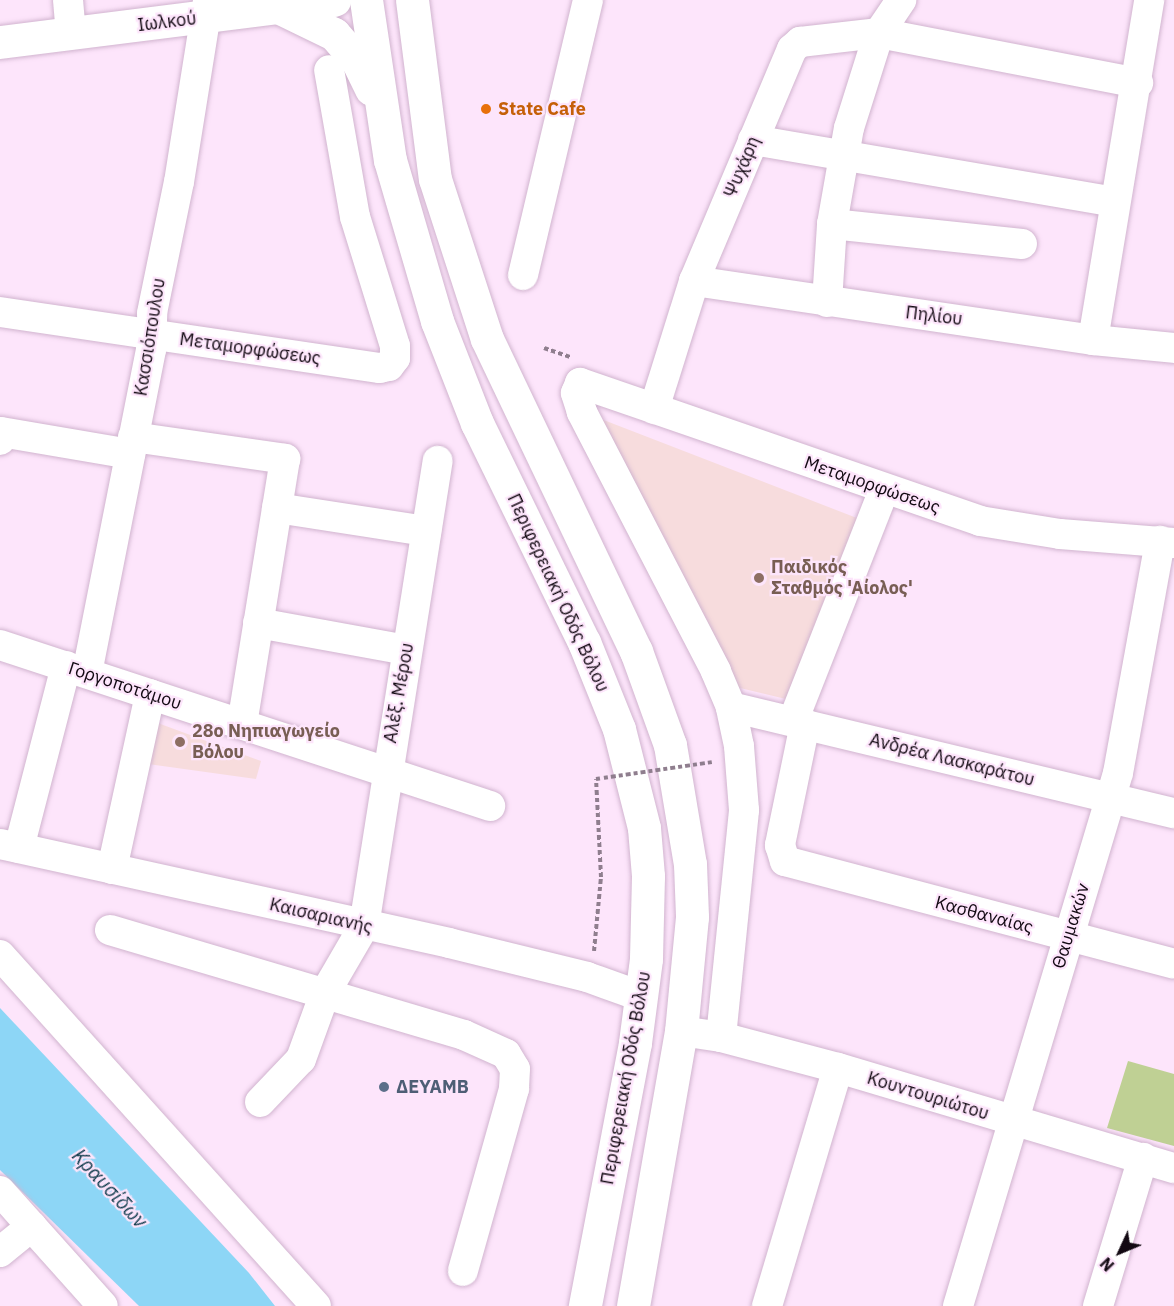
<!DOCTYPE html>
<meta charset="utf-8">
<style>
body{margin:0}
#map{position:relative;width:1174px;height:1306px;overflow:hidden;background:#fde5fb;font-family:"IBM Plex Sans",sans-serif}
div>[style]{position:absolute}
.education>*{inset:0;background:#f7dcdd}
.green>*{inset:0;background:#bfd094}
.water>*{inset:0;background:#8dd6f6}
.path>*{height:4px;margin-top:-2px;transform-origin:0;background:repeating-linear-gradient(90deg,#8f7e8e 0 4.5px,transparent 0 7.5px)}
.roads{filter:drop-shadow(0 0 2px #d1b4cf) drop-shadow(0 0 2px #d1b4cf)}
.minor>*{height:30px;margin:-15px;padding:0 15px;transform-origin:15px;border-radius:15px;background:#fff}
.major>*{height:33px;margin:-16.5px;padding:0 16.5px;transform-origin:16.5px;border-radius:16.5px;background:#fff}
.path-bridge>*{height:4px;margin-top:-2px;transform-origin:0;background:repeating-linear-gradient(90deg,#8f7e8e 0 4.5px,transparent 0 7.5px)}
.dots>*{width:16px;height:16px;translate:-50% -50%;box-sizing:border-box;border:3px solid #fde5fb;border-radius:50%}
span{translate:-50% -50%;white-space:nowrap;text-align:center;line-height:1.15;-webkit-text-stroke:4.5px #fde5fb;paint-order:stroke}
.street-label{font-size:18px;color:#120912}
.food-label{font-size:18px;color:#c56008;font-weight:700}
.left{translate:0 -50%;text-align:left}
.education-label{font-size:18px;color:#785e54;font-weight:700}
.service-label{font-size:18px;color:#4e5e75;font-weight:700}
.water-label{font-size:20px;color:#0f3b4c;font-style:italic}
.north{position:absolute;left:1090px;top:1222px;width:60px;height:60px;-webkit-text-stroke:4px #fde5fb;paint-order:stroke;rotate:226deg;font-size:16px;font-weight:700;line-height:24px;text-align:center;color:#120912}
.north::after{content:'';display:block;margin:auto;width:21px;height:27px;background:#120912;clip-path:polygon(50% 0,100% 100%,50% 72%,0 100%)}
</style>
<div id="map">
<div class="education">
<i style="clip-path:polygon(601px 419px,862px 520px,790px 700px,736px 687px)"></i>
<i style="clip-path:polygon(155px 722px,261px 761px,256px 779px,148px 764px)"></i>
</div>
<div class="green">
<i style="clip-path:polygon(1128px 1061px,1174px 1074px,1174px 1146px,1107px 1128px)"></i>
</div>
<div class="water">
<i style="clip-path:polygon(0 1008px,249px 1273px,275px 1306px,139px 1306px,0 1170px)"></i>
</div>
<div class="path">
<i style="left:544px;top:348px;width:28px;rotate:19deg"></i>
<i style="left:594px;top:951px;width:74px;rotate:-84.6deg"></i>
<i style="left:601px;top:877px;width:98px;rotate:-92.9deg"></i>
</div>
<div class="roads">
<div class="minor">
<i style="left:68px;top:0;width:33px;rotate:85deg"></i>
<i style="left:753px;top:140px;width:366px;rotate:9.7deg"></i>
<i style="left:832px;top:224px;width:191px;rotate:6deg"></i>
<i style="left:523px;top:275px;width:283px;rotate:-76.7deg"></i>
<i style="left:694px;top:281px;width:403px;rotate:8.4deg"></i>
<i style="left:1093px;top:340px;width:81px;rotate:5.6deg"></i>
<i style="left:827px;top:302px;width:78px;rotate:-86.3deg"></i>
<i style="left:832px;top:224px;width:97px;rotate:-80deg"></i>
<i style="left:849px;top:128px;width:100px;rotate:-72.5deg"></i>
<i style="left:879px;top:33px;width:40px;rotate:-56deg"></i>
<i style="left:0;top:312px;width:384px;rotate:8.4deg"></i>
<i style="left:380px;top:368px;width:9px;rotate:-13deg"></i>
<i style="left:389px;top:366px;width:10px;rotate:-53deg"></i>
<i style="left:395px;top:358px;width:12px;rotate:-90deg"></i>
<i style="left:395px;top:346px;width:135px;rotate:-107.2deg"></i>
<i style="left:355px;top:217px;width:149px;rotate:-100deg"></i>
<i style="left:1093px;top:340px;width:345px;rotate:-80.6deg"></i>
<i style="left:654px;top:409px;width:134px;rotate:-72.6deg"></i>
<i style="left:694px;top:281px;width:252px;rotate:-67.1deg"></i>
<i style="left:792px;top:49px;width:11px;rotate:-41deg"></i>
<i style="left:800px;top:42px;width:80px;rotate:-6.5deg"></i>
<i style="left:879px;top:33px;width:264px;rotate:10.9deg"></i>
<i style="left:133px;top:437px;width:154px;rotate:8.2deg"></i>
<i style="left:285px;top:459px;width:268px;rotate:99.2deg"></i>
<i style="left:0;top:440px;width:8px;rotate:-83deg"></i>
<i style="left:1px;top:432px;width:131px;rotate:9.7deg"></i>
<i style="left:277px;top:508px;width:151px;rotate:8.8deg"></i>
<i style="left:258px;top:623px;width:151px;rotate:10.3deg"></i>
<i style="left:0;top:645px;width:516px;rotate:18.19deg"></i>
<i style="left:87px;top:673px;width:329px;rotate:-78.8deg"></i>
<i style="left:151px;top:350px;width:37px;rotate:-88deg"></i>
<i style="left:152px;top:313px;width:134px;rotate:-78.4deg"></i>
<i style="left:179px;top:182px;width:184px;rotate:-80.9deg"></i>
<i style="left:731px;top:707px;width:456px;rotate:13.5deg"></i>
<i style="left:793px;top:721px;width:248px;rotate:-68.5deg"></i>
<i style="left:805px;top:724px;width:124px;rotate:101.7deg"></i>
<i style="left:780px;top:845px;width:17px;rotate:73deg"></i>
<i style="left:785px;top:861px;width:402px;rotate:14.8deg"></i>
<i style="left:0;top:844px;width:460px;rotate:12.4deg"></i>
<i style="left:449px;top:943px;width:142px;rotate:13.8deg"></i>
<i style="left:587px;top:977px;width:56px;rotate:19.7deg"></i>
<i style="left:19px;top:848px;width:188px;rotate:-75.5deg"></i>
<i style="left:112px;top:869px;width:179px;rotate:-77.7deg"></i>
<i style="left:110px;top:930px;width:369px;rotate:16.5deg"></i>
<i style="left:464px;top:1035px;width:46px;rotate:24.3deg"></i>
<i style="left:506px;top:1054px;width:17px;rotate:59deg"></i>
<i style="left:515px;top:1069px;width:20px;rotate:93deg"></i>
<i style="left:514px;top:1089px;width:189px;rotate:105.7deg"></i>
<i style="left:0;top:955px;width:472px;rotate:48deg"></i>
<i style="left:681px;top:1031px;width:40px;rotate:8.5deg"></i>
<i style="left:721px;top:1037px;width:121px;rotate:14.8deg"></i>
<i style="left:838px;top:1068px;width:351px;rotate:16.6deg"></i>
<i style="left:721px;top:1037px;width:228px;rotate:-84.2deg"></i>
<i style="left:744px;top:810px;width:64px;rotate:-94.5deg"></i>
<i style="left:739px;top:746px;width:40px;rotate:-102deg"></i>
<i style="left:731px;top:707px;width:39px;rotate:-113deg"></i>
<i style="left:716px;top:671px;width:292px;rotate:-117.4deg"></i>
<i style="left:582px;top:412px;width:20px;rotate:-108deg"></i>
<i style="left:576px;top:393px;width:11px;rotate:-68deg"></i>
<i style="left:580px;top:383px;width:423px;rotate:19deg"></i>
<i style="left:980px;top:521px;width:81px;rotate:9.2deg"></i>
<i style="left:1060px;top:534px;width:114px;rotate:4.5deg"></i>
<i style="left:260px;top:1102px;width:59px;rotate:-46.4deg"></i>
<i style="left:301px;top:1059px;width:70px;rotate:-70deg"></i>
<i style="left:325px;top:993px;width:78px;rotate:-59.8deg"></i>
<i style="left:364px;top:926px;width:471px;rotate:-81deg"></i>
<i style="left:0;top:1191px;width:154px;rotate:48.2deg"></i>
<i style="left:0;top:1252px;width:41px;rotate:-39.1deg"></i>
<i style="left:767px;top:1306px;width:248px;rotate:-73.4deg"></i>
<i style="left:958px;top:1306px;width:556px;rotate:-73.29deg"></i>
<i style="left:1118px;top:773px;width:236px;rotate:-79.7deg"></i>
<i style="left:1098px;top:1306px;width:155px;rotate:-73.1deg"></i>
</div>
<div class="major">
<i style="left:366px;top:0;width:162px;rotate:81.5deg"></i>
<i style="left:390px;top:160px;width:168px;rotate:73.7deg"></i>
<i style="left:437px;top:321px;width:110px;rotate:68.6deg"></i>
<i style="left:477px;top:423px;width:244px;rotate:64deg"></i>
<i style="left:584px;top:642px;width:94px;rotate:68.1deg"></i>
<i style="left:619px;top:729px;width:102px;rotate:75.8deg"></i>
<i style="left:644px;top:828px;width:48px;rotate:85.2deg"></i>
<i style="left:648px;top:876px;width:83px;rotate:91.4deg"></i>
<i style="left:646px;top:959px;width:85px;rotate:97.5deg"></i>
<i style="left:635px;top:1043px;width:268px;rotate:100.8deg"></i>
<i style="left:412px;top:0;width:180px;rotate:82.7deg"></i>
<i style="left:435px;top:179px;width:168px;rotate:72deg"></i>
<i style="left:487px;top:339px;width:346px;rotate:64.5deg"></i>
<i style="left:636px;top:651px;width:100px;rotate:70.1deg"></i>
<i style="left:670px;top:745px;width:121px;rotate:80.5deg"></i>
<i style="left:690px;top:864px;width:53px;rotate:87.8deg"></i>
<i style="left:692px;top:917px;width:115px;rotate:95.5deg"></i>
<i style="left:681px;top:1031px;width:279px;rotate:99.9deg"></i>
<i style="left:280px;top:8px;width:60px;rotate:25.7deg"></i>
<i style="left:334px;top:34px;width:37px;rotate:49deg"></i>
<i style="left:358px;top:62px;width:30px;rotate:64deg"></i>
<i style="left:0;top:42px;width:337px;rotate:-7.2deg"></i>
</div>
</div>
<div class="path-bridge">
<i style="left:596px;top:779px;width:117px;rotate:-8.3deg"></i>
</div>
<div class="dots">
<i style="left:486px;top:109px;background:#e8710a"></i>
<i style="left:759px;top:578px;background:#8d6e63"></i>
<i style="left:180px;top:742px;background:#8d6e63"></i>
<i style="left:384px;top:1087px;background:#5c6f8a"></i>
</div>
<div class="street-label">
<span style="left:167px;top:22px;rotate:-7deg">Ιωλκού</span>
<span style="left:742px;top:167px;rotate:-67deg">Ψυχάρη</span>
<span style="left:934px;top:316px;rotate:7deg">Πηλίου</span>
<span style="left:150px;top:337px;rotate:-81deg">Κασσιόπουλου</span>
<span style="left:250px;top:349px;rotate:8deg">Μεταμορφώσεως</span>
<span style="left:872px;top:485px;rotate:19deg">Μεταμορφώσεως</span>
<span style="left:558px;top:593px;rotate:65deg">Περιφερειακή Οδός Βόλου</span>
<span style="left:125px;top:686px;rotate:18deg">Γοργοποτάμου</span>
<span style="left:399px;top:693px;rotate:-80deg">Αλέξ. Μέρου</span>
<span style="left:952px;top:760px;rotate:14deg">Ανδρέα Λασκαράτου</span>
<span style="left:984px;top:915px;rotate:15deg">Κασθαναίας</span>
<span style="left:321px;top:916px;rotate:13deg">Καισαριανής</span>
<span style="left:1071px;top:926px;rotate:-73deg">Θαυμακών</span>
<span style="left:626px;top:1078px;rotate:-80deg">Περιφερειακή Οδός Βόλου</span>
<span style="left:928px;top:1096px;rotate:17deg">Κουντουριώτου</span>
</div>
<div class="food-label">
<span class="left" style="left:498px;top:109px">State Cafe</span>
</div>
<div class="education-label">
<span class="left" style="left:771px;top:578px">Παιδικός<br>Σταθμός 'Αίολος'</span>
<span class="left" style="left:192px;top:742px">28ο Νηπιαγωγείο<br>Βόλου</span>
</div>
<div class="service-label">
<span class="left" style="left:396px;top:1087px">ΔΕΥΑΜΒ</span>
</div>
<div class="water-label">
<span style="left:110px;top:1188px;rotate:47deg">Κραυσίδων</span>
</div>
<div class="north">N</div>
</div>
